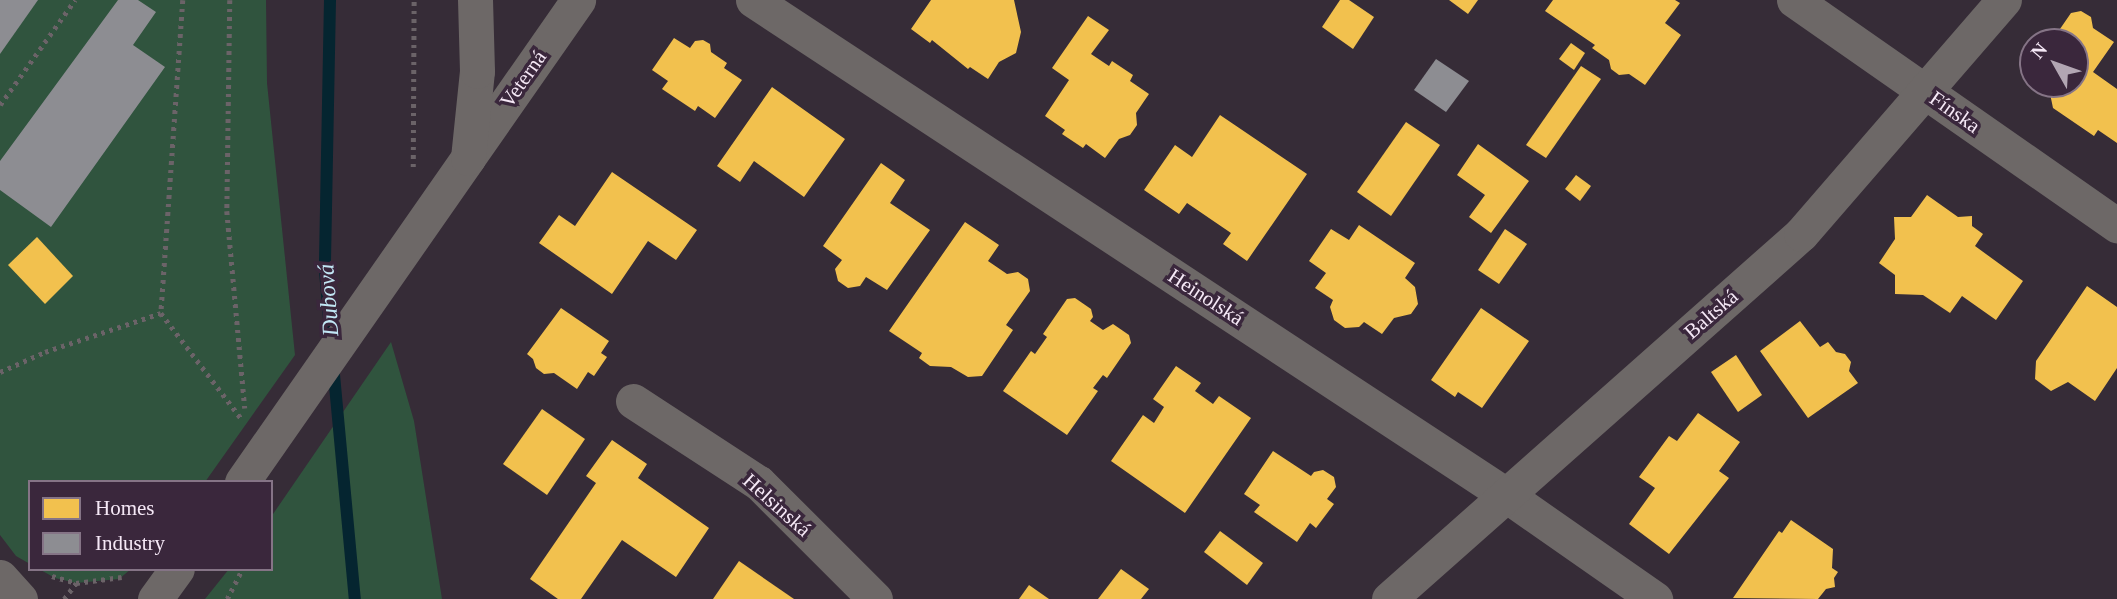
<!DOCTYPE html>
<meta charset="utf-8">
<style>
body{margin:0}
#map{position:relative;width:2117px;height:599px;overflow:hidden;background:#362c37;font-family:"Times New Roman",serif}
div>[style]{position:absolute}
.green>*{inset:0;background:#30543e}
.homes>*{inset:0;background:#f2c14e}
.industry>*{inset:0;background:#8d8d92}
.stream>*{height:12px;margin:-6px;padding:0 6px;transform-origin:6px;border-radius:6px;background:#052530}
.path>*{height:4.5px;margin-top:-2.25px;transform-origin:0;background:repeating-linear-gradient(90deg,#6b6368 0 3.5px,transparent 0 8.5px)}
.street>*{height:35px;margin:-17.5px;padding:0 17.5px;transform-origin:17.5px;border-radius:17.5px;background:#6d6867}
span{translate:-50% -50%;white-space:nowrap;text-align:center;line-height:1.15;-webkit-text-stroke:7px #3a273c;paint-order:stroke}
.street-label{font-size:21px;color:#f5e8f6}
.water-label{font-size:23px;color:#c2e7f5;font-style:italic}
.legend{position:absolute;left:28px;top:480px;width:245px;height:91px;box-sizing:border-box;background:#3a273c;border:2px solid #857486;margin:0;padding:9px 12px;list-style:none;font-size:21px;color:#f5e8f6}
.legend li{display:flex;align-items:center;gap:14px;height:35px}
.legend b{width:35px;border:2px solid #857486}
.north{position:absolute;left:2019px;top:28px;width:70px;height:70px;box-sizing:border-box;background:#3a273c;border:2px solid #857486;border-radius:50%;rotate:310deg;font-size:19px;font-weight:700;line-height:28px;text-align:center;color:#f5e8f6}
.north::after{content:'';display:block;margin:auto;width:24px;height:32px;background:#b2a6b3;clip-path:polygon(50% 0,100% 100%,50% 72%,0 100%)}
</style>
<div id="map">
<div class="green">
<i style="clip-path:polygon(0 0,266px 0,267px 83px,295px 355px,205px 482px,30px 482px,30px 564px,16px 556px,0 535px)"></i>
<i style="clip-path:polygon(391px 342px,414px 421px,442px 599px,205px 599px,229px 569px,271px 569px,271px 517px)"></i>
<i style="clip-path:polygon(39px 569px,131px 569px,119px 579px,76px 583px,55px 578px)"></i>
</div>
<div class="homes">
<i style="clip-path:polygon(931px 0,1014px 0,1021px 32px,1016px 53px,999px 62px,988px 79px,970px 67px,968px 69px,932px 40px,930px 43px,911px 29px)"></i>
<i style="clip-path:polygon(1340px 0,1349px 0,1374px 17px,1353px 49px,1322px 27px)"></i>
<i style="clip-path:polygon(1449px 0,1478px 0,1468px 14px)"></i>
<i style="clip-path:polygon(1553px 0,1675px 0,1680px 3px,1665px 23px,1681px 35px,1645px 85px,1629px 74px,1619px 75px,1611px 69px,1609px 60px,1592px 48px,1595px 45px,1545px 11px)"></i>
<i style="clip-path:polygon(2081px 11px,2091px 17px,2093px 28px,2114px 42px,2093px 72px,2117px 89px,2117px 143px,2098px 130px,2094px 136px,2053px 108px,2048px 84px,2075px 84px,2075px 42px,2051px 42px,2071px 13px)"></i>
<i style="clip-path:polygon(1088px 16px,1109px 30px,1091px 54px,1109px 66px,1112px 61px,1133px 75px,1130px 81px,1149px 94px,1136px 113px,1137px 125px,1130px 135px,1119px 139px,1105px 158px,1086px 144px,1083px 148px,1062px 134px,1065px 130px,1045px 116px,1069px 80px,1052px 68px)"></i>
<i style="clip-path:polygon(674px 38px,690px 48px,695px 41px,703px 40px,710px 44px,711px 52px,727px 63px,724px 68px,742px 80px,715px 118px,698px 106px,695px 111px,662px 89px,668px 81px,652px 70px)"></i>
<i style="clip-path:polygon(1571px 43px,1585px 53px,1574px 70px,1559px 59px)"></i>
<i style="clip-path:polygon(1581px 66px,1601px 79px,1546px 158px,1526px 145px)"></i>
<i style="clip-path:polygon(772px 87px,845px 139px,804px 197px,754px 161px,740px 182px,717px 166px)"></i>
<i style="clip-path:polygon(1220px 115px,1307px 174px,1247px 261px,1223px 244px,1231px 233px,1187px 203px,1179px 214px,1144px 190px,1175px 145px,1192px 157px)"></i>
<i style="clip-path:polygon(1406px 122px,1440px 145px,1391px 216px,1357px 192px)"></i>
<i style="clip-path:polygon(1478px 144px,1529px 181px,1491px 233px,1469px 217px,1485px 195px,1457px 175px)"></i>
<i style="clip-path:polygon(881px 163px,905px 180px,890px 203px,930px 230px,887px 290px,866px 277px,860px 286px,848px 288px,838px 281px,835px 269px,842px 260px,823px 246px)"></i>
<i style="clip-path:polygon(612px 172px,697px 230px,676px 260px,648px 241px,612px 294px,539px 243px,559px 215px,575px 226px)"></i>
<i style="clip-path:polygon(1576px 175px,1591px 186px,1580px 201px,1565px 189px)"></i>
<i style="clip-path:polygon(1927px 195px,1958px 217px,1972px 216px,1972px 226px,1983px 234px,1975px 246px,2023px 281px,1996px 320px,1962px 296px,1950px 313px,1923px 295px,1895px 294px,1895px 275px,1879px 263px,1895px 239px,1894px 217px,1911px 217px)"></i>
<i style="clip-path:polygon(965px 222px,999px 245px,988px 261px,1007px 274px,1018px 272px,1028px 279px,1030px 291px,1006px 325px,1013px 330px,982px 376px,968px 377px,951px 367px,930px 366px,919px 358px,922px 353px,889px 331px)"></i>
<i style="clip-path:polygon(1359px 225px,1415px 263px,1405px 278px,1415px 287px,1418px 304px,1411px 314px,1394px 318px,1382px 334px,1364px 322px,1359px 327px,1345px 328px,1334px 320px,1330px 307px,1333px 300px,1315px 288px,1326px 273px,1309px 261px,1331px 229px,1349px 240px)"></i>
<i style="clip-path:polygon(1505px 229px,1527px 244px,1499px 284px,1478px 270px)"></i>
<i style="clip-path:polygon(37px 237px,73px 276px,45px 304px,8px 265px)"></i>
<i style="clip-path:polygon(2087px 286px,2117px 307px,2117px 368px,2095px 401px,2068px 382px,2051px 391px,2035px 379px,2036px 361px)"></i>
<i style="clip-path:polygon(1075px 298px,1091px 309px,1093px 317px,1090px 321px,1103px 330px,1113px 324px,1129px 335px,1131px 343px,1107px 378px,1103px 375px,1093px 388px,1098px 391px,1067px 435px,1003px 391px,1031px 351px,1035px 354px,1047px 337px,1043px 334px,1067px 299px)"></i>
<i style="clip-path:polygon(561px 308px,609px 341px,601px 353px,607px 357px,594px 376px,588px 372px,577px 389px,554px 373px,544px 374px,536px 368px,533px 359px,527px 354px)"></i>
<i style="clip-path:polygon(1481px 308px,1529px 341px,1482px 408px,1458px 392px,1455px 397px,1431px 380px)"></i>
<i style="clip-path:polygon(1800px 321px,1820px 347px,1828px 342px,1836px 352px,1845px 354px,1851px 362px,1849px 371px,1858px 383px,1808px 418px,1760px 351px)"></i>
<i style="clip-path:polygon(1736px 355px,1762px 395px,1738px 412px,1711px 372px)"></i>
<i style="clip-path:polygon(1176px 366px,1201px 383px,1195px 391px,1213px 404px,1219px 396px,1251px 418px,1185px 513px,1111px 461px,1143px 415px,1154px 423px,1164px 407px,1153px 399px)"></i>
<i style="clip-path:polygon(542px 409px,585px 439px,547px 495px,503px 464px)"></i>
<i style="clip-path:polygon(1698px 413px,1740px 442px,1719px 471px,1729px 478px,1669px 554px,1629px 524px,1655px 488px,1639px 477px,1669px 436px,1677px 441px)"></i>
<i style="clip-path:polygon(612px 440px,647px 464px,638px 478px,709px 528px,676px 577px,622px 540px,581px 599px,558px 599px,530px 579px,596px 483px,586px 476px)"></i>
<i style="clip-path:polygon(1273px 451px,1311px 476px,1314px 472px,1323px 470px,1334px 477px,1336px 487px,1327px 499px,1334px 504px,1316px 528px,1310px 523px,1297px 542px,1254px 512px,1260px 505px,1244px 494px)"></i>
<i style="clip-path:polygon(1791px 520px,1833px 549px,1832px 568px,1838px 572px,1834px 578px,1835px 587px,1826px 589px,1818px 599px,1733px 598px,1779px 531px,1782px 533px)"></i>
<i style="clip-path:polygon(1220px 531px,1263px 563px,1247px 585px,1204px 552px)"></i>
<i style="clip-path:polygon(739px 561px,794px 599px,713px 599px)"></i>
<i style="clip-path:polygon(1121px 569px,1149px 589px,1141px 599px,1098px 599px)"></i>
<i style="clip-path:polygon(1029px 585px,1049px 599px,1019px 599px)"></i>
</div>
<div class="industry">
<i style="clip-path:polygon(0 0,38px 0,0 54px)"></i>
<i style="clip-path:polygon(118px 0,138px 0,156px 12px,133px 45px,165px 67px,51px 227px,0 190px,0 161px)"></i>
<i style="clip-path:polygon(1436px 59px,1469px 81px,1446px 112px,1414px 90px)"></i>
</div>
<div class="stream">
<i style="left:330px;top:0;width:271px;rotate:91.1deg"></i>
<i style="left:325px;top:271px;width:71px;rotate:85.2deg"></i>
<i style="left:333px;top:364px;width:236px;rotate:84.7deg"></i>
</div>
<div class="path">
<i style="left:183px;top:0;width:314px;rotate:94deg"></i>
<i style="left:161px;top:313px;width:132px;rotate:52.7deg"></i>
<i style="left:230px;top:0;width:211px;rotate:90.8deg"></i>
<i style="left:227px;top:211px;width:198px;rotate:84.8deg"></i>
<i style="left:0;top:105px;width:129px;rotate:-54.5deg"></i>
<i style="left:413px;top:167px;width:167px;rotate:-89.7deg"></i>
<i style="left:0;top:372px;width:49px;rotate:-24deg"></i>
<i style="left:45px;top:352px;width:122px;rotate:-18.6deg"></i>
<i style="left:52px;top:576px;width:25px;rotate:16deg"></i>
<i style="left:76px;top:583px;width:46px;rotate:-7.4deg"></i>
<i style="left:64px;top:599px;width:20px;rotate:-53deg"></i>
<i style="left:227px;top:599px;width:34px;rotate:-63deg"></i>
</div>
<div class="street">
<i style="left:753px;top:0;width:901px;rotate:33.32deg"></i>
<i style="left:1506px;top:495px;width:182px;rotate:34.9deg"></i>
<i style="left:1794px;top:0;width:394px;rotate:34.9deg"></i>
<i style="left:470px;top:155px;width:189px;rotate:-55.1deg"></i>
<i style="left:633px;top:401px;width:150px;rotate:33.1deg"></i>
<i style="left:759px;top:483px;width:164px;rotate:45deg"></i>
<i style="left:242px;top:482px;width:395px;rotate:-55.1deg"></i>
<i style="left:468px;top:158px;width:87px;rotate:-84.1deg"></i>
<i style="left:477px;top:71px;width:71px;rotate:-91.6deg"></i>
<i style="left:0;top:577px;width:30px;rotate:48deg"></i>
<i style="left:155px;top:599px;width:37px;rotate:-54deg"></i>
<i style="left:1389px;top:599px;width:550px;rotate:-41.54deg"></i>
<i style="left:1801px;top:234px;width:310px;rotate:-49.1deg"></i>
</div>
<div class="street-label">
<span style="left:523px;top:79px;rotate:-55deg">Veterná</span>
<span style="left:1955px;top:112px;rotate:35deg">Fínska</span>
<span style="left:1206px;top:297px;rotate:33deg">Heinolská</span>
<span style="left:1711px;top:314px;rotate:-41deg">Baltská</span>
<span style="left:777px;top:505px;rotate:42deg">Helsinská</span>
</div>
<div class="water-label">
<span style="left:329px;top:300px;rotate:-94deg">Dubová</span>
</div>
<ul class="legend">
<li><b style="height:19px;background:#f2c14e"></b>Homes</li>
<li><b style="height:19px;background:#8d8d92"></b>Industry</li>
</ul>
<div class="north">N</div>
</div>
